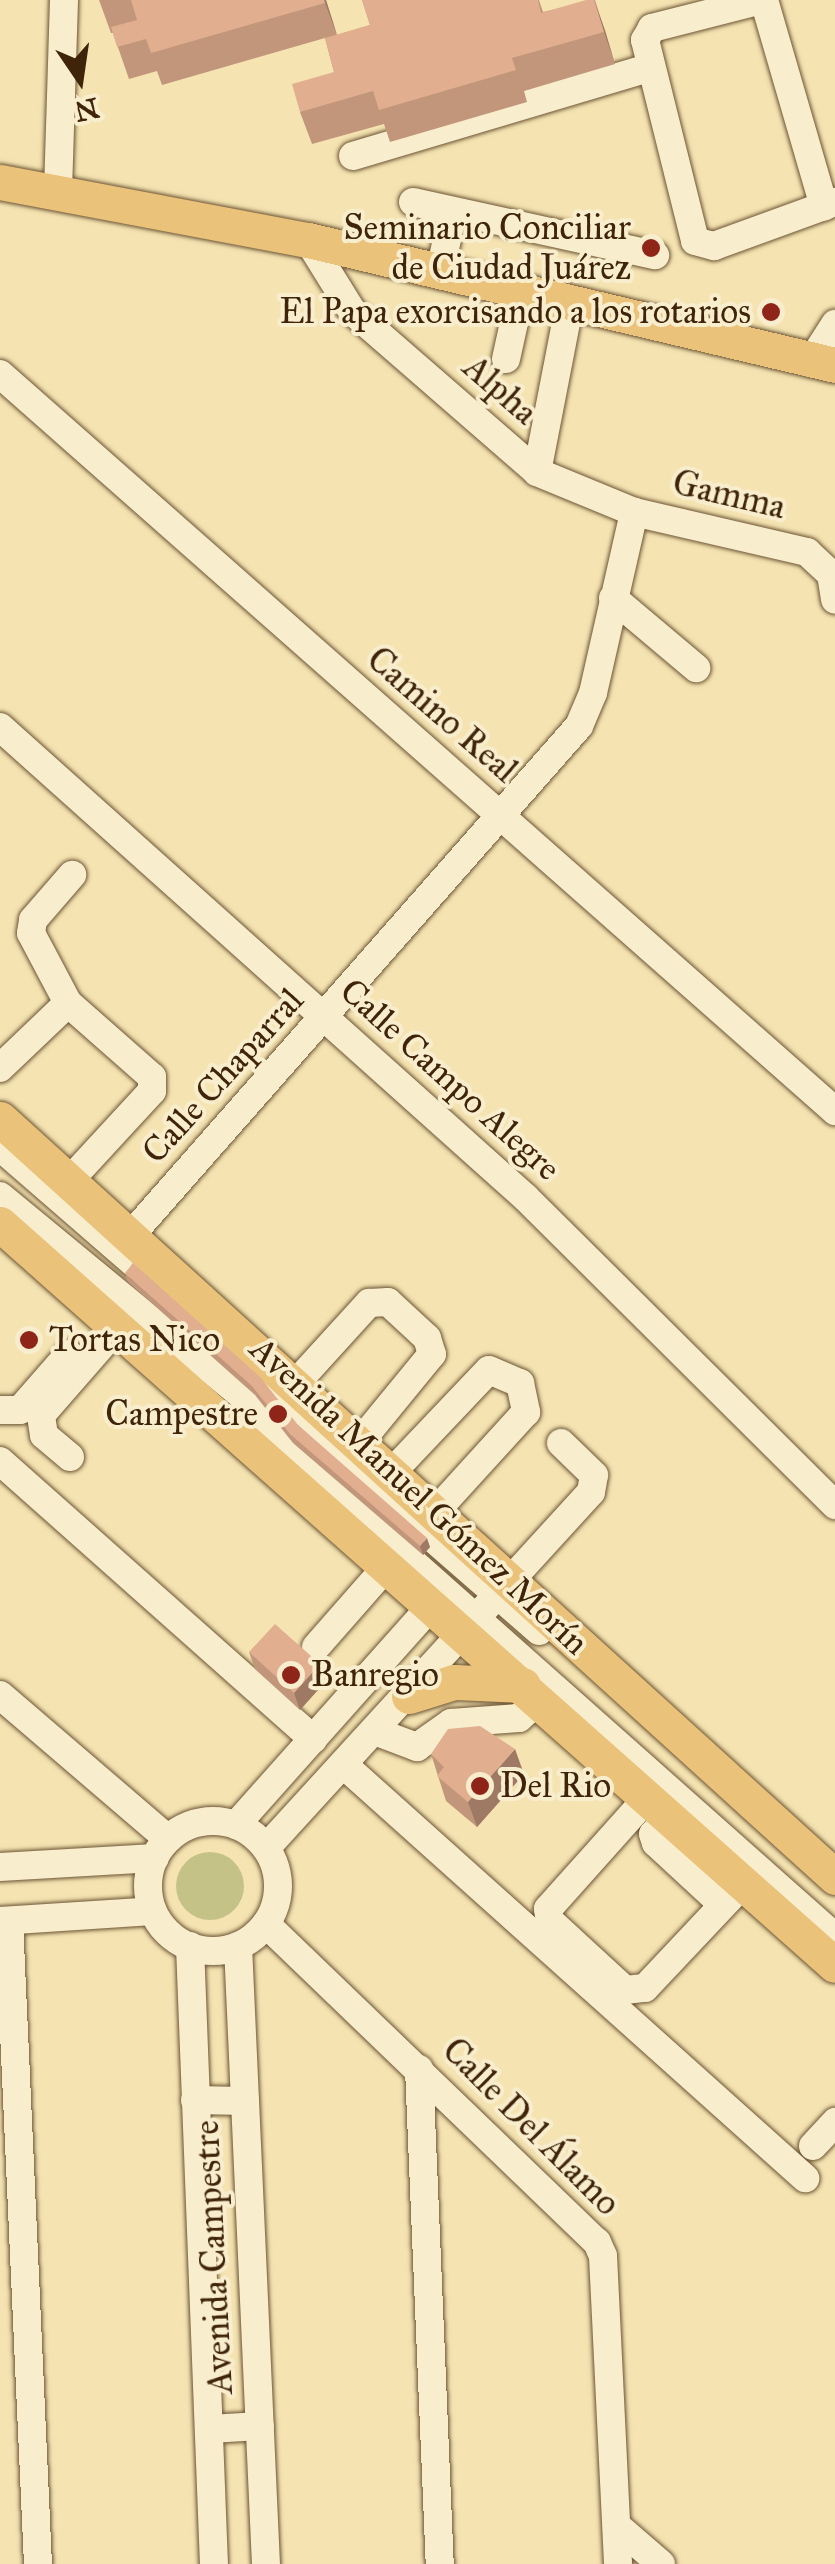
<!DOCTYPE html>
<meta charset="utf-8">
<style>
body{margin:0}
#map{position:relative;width:835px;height:2564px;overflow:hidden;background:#f5e4b2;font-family:"IM FELL Great Primer",serif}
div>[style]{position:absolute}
.green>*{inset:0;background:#c4c287}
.round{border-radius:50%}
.roads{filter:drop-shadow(0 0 2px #6c5434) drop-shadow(0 0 2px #6c5434)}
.minor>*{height:28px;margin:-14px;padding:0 14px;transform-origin:14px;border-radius:14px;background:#f8edcd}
.minor>.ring{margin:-14px;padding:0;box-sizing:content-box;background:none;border:28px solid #f8edcd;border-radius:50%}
.major>*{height:35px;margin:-17.5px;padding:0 17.5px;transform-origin:17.5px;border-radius:17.5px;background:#eac279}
.wall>*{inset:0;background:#c2967b}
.shaded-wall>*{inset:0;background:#9e7a64}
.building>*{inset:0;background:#e1ae8f}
.dots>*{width:28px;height:28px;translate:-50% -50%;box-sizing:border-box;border:5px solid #f8edcd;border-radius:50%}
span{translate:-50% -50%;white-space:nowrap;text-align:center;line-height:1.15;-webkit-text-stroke:8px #f8edcd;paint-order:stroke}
.poi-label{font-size:35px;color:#3f240a}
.right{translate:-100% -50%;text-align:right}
.left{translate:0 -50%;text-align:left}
.street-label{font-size:35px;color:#3f240a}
.north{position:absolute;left:30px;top:30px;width:100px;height:100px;-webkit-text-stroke:8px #f8edcd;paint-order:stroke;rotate:167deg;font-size:28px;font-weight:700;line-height:40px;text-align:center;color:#3f240a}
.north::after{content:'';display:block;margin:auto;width:35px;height:45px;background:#3f240a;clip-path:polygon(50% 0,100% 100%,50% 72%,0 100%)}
</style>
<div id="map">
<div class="green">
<i class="round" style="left:176px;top:1852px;width:68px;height:68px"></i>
</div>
<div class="roads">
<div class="minor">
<i style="left:762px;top:0;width:114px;rotate:165.7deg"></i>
<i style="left:652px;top:28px;width:14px;rotate:120deg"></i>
<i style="left:645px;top:40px;width:207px;rotate:76deg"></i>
<i style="left:695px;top:241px;width:20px;rotate:15deg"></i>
<i style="left:714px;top:246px;width:117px;rotate:-20deg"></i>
<i style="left:764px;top:0;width:215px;rotate:73.8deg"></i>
<i style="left:824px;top:206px;width:12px;rotate:-20deg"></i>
<i style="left:353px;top:156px;width:309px;rotate:-16.6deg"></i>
<i style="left:58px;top:191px;width:191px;rotate:-88.2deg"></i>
<i style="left:413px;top:202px;width:248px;rotate:12.4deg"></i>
<i style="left:308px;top:240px;width:84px;rotate:58.2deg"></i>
<i style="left:352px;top:311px;width:245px;rotate:41deg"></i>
<i style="left:537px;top:472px;width:105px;rotate:22.4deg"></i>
<i style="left:634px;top:512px;width:178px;rotate:13deg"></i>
<i style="left:807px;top:552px;width:33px;rotate:43deg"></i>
<i style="left:831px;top:574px;width:26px;rotate:81deg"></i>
<i style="left:440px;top:271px;width:60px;rotate:-77.6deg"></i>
<i style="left:506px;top:359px;width:70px;rotate:-77.6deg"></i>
<i style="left:812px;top:360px;width:43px;rotate:-57.4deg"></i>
<i style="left:0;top:374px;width:1114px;rotate:41.43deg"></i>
<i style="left:537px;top:472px;width:173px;rotate:-79deg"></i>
<i style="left:613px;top:598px;width:109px;rotate:40.1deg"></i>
<i style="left:0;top:727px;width:706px;rotate:41.84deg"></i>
<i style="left:526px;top:1198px;width:436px;rotate:44.8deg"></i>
<i style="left:68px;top:1003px;width:79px;rotate:-117.9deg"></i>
<i style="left:31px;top:933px;width:13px;rotate:-81deg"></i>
<i style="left:33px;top:920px;width:60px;rotate:-49.1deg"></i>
<i style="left:0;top:1068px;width:94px;rotate:-43.7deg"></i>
<i style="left:68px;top:1003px;width:112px;rotate:41.4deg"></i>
<i style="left:152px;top:1077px;width:14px;rotate:90deg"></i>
<i style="left:152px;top:1091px;width:121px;rotate:132.7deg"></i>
<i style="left:0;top:1147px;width:180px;rotate:40.9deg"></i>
<i style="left:0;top:1196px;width:325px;rotate:39.5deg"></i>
<i style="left:251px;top:1403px;width:68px;rotate:51.6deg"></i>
<i style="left:293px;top:1456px;width:725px;rotate:41.59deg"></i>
<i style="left:131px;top:1235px;width:678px;rotate:-48.65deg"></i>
<i style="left:579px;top:726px;width:36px;rotate:-67deg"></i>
<i style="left:593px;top:693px;width:186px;rotate:-77.2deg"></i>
<i style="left:297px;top:1382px;width:107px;rotate:-47.7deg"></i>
<i style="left:369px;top:1303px;width:19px;rotate:-3deg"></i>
<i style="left:388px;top:1302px;width:53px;rotate:42.7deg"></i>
<i style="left:427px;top:1338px;width:17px;rotate:73deg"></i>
<i style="left:432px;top:1354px;width:114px;rotate:129.3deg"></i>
<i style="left:270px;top:1383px;width:86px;rotate:47.8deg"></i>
<i style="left:328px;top:1447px;width:280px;rotate:41.1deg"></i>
<i style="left:0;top:1410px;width:20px"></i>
<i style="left:20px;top:1410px;width:74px;rotate:-48.8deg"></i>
<i style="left:70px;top:1457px;width:34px;rotate:-140deg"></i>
<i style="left:44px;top:1435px;width:20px;rotate:-99deg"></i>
<i style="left:41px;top:1415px;width:116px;rotate:-48.9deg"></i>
<i style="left:0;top:1461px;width:419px;rotate:41.6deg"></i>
<i style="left:393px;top:1471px;width:139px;rotate:-46.5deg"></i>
<i style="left:489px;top:1370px;width:34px;rotate:23deg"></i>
<i style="left:520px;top:1383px;width:30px;rotate:78deg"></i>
<i style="left:526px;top:1412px;width:134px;rotate:132.3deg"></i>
<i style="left:316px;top:1647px;width:109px;rotate:-48.7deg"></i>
<i style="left:0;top:1695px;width:221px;rotate:40.6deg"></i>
<i style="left:377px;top:1732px;width:43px;rotate:20.6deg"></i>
<i style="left:417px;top:1747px;width:42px;rotate:-35.2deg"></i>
<i style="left:451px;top:1723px;width:68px;rotate:-4.2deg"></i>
<i style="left:519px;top:1718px;width:27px;rotate:-42deg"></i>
<i style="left:345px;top:1766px;width:618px;rotate:41.85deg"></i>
<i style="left:648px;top:1797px;width:150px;rotate:131.8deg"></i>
<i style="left:548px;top:1909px;width:12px;rotate:81deg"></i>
<i style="left:550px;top:1921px;width:102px;rotate:42.6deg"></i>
<i style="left:625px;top:1990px;width:20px;rotate:-6deg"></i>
<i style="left:645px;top:1988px;width:143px;rotate:-46.7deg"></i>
<i style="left:669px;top:1817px;width:23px;rotate:133deg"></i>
<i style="left:653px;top:1834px;width:9px;rotate:72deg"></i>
<i style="left:656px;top:1843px;width:91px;rotate:42.8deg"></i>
<i class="ring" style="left:148px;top:1821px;width:102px;height:102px"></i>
<i style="left:236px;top:1825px;width:295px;rotate:-48.3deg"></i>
<i style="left:266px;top:1848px;width:482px;rotate:-47.6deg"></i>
<i style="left:591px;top:1492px;width:17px;rotate:-80deg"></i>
<i style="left:594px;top:1475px;width:46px;rotate:-135.9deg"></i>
<i style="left:0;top:1867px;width:155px;rotate:-3.3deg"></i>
<i style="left:0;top:1921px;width:153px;rotate:-3.7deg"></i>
<i style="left:9px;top:1921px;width:644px;rotate:87.42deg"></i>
<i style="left:266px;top:1924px;width:459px;rotate:43.9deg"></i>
<i style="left:597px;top:2242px;width:15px;rotate:67deg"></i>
<i style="left:603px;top:2256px;width:308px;rotate:87.2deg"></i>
<i style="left:190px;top:1946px;width:618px;rotate:87.78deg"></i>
<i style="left:238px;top:1946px;width:619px;rotate:87.41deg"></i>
<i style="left:419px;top:2069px;width:495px;rotate:87.6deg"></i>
<i style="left:195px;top:2100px;width:50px;rotate:1.1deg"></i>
<i style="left:813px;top:2146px;width:33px;rotate:-47deg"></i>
<i style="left:210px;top:2429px;width:50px;rotate:-3.4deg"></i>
<i style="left:617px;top:2526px;width:58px;rotate:40.8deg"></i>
</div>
<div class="major">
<i style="left:0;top:182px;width:313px;rotate:10.7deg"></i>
<i style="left:308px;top:240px;width:542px;rotate:13.34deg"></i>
<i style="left:0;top:1119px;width:1128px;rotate:42.23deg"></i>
<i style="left:0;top:1224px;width:1116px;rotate:41.59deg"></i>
<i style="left:409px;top:1696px;width:47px;rotate:-17.3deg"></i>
<i style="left:454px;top:1682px;width:69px;rotate:2.5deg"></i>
</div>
</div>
<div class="wall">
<i style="clip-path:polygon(99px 0,326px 0,337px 35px,370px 25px,362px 0,539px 0,543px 12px,595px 0,615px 64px,524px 91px,527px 102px,390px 142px,384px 124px,312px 144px,300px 112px,334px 72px,325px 38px,162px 85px,157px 71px,129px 79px,113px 33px,111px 33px)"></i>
<i style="clip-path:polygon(125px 1273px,298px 1425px,430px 1547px,423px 1555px,293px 1443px,255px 1395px,128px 1282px)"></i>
<i style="clip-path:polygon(249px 1652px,320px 1664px,326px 1681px,300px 1710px,255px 1669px)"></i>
<i style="clip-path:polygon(431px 1754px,524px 1774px,477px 1827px,446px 1801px)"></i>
</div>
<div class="shaded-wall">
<i style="clip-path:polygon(324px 0,326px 0,337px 35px,325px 3px)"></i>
<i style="clip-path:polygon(594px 0,605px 30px,615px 64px,604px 32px)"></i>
<i style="clip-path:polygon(427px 1538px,430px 1547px,423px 1555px,420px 1546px)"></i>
<i style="clip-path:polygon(320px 1664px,326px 1681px,300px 1710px,294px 1693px)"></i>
<i style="clip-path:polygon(515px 1749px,524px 1774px,477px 1827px,468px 1802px)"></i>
</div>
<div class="building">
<i style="clip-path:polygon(131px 0,324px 0,325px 3px,151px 53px,146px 39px,117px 47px,111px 27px,137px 20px)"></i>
<i style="clip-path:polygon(362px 0,538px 0,541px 13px,586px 0,594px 0,604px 32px,512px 58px,516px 70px,379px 110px,373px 91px,300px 112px,292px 84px,334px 72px,325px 38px,370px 25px)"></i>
<i style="clip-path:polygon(133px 1263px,261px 1378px,298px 1425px,427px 1538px,420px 1546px,290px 1434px,252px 1386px,125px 1273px)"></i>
<i style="clip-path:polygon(275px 1624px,320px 1664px,294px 1693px,249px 1652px)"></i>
<i style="clip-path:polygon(480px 1726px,515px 1749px,468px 1802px,437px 1776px,444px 1767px,431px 1754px,448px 1729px)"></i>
</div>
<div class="dots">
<i style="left:651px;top:248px;background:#8f2418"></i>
<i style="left:771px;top:312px;background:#8f2418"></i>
<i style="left:29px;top:1340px;background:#8f2418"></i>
<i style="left:278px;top:1414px;background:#8f2418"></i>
<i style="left:291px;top:1675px;background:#8f2418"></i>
<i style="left:480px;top:1786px;background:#8f2418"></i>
</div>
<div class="poi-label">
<span class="right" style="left:631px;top:248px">Seminario Conciliar<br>de Ciudad Juárez</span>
<span class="right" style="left:751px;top:312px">El Papa exorcisando a los rotarios</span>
<span class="left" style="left:49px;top:1340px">Tortas Nico</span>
<span class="right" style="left:258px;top:1414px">Campestre</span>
<span class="left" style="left:311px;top:1675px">Banregio</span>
<span class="left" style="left:500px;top:1786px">Del Rio</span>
</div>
<div class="street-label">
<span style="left:500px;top:390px;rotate:41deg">Alpha</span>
<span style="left:729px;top:495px;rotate:13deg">Gamma</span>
<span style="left:442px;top:715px;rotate:41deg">Camino Real</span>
<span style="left:223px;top:1076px;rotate:-48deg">Calle Chaparral</span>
<span style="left:450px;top:1080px;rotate:42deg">Calle Campo Alegre</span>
<span style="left:419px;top:1496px;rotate:43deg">Avenida Manuel Gómez Morín</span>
<span style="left:531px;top:2127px;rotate:45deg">Calle Del Álamo</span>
<span style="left:214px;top:2257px;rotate:-93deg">Avenida Campestre</span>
</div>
<div class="north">N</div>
</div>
